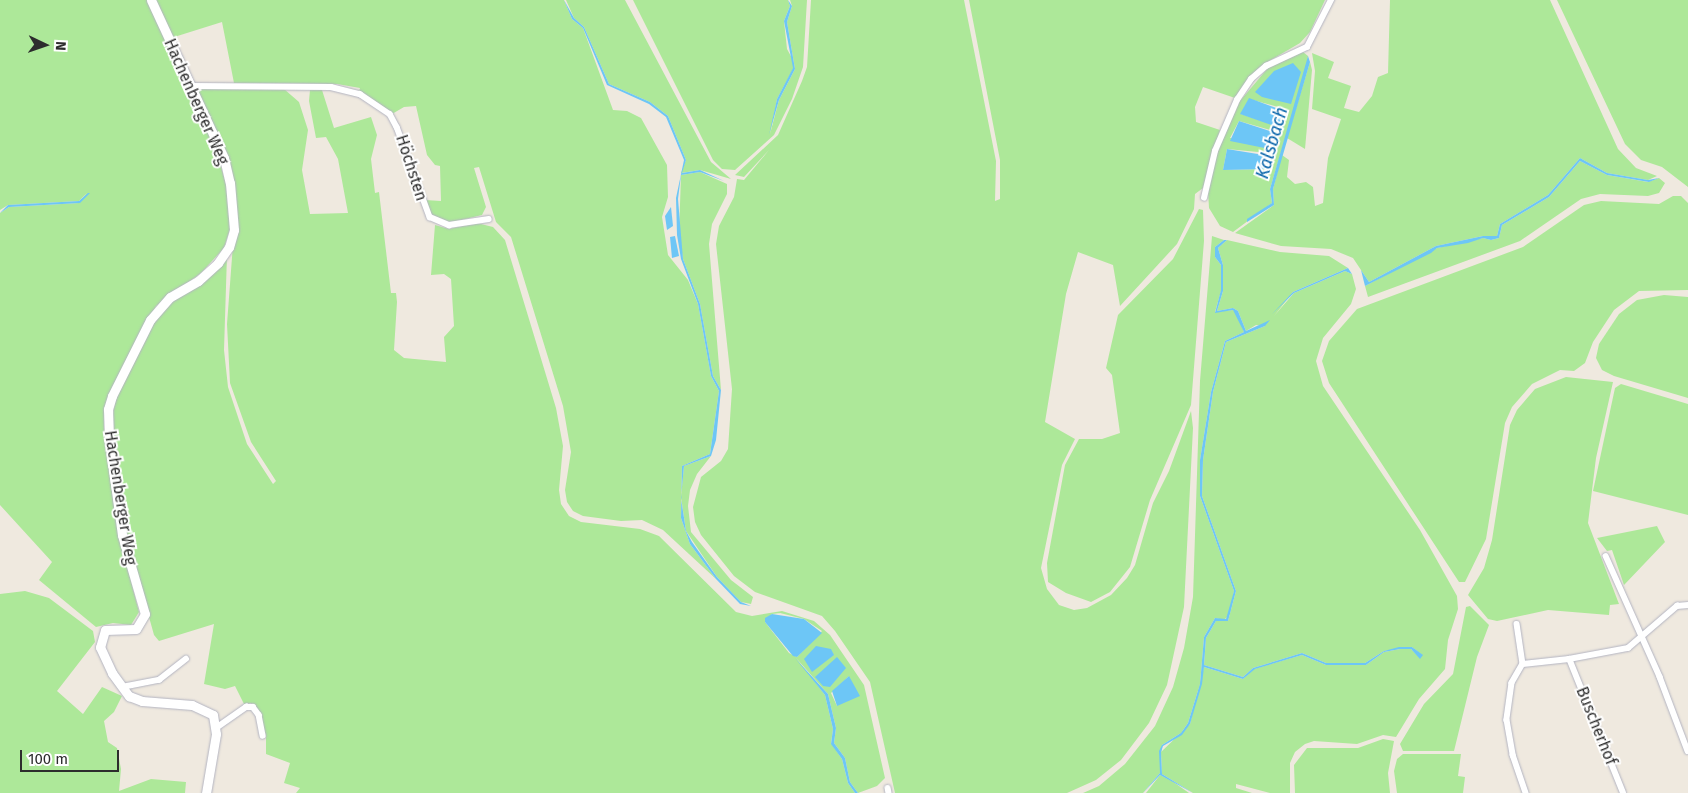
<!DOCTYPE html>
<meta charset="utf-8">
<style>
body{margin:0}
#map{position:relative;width:1688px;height:793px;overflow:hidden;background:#efe9df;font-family:"Fira Sans",sans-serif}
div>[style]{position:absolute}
.green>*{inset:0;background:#ade899}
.water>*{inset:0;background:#6dc6f6}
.roads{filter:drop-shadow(0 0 1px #b3b4c1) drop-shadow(0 0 1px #b3b4c1)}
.street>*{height:5.5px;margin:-2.75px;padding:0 2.75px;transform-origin:2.75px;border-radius:2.75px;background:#fff}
.secondary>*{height:9px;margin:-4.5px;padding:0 4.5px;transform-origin:4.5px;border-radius:4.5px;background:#fff}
span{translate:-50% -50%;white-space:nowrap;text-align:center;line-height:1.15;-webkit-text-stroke:4px #fff;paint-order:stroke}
.street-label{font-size:16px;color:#2d2d2d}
.water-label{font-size:18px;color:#0563a9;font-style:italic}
.north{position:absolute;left:20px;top:20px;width:50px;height:50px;-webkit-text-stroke:4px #fff;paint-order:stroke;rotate:93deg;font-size:14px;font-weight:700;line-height:20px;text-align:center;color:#2d2d2d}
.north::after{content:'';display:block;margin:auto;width:18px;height:22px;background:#2d2d2d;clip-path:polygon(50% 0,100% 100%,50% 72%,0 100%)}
.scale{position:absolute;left:20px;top:750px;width:99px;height:22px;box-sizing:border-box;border:2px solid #2d2d2d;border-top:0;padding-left:6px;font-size:15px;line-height:18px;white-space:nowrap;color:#2d2d2d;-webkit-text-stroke:4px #fff;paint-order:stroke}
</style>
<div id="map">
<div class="green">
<i style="clip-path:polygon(0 0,147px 0,216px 149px,226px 184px,230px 229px,224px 248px,201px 273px,156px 306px,104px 411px,104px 428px,119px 535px,139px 612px,131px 625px,113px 623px,96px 627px,39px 580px,52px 562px,0 505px,0 213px,9px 207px,79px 203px,87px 193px,79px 201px,8px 205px,0 210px)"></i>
<i style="clip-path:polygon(154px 0,564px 0,572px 19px,583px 28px,613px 110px,627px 111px,641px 118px,667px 165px,668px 197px,662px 217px,668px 255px,688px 280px,698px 304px,711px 376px,719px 391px,710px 454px,682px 466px,681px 518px,690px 544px,716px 579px,663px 530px,642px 520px,621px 521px,583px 516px,573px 511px,567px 502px,565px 490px,571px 452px,563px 406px,511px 237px,496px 222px,479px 167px,474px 168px,486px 207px,482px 215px,449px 223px,437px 219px,428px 212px,425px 200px,441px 201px,440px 166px,435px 165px,427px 155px,416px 106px,404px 107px,392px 114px,359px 91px,360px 88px,337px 84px,234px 83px,222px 22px,171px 38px)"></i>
<i style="clip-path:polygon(566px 0,625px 0,711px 162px,731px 179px,700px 170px,681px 173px,686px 160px,668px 116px,650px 102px,609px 84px,584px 27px,574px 18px)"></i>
<i style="clip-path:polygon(633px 0,788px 0,790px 6px,784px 21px,787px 49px,793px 60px,793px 69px,777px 99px,770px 134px,779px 100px,795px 69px,787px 22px,792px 6px,790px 0,807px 0,803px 67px,792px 99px,774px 135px,735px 170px,722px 169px,713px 160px)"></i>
<i style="clip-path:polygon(811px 0,964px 0,996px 161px,995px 201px,1000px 199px,1000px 160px,969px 0,1325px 0,1310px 32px,1300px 43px,1264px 64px,1249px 78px,1235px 98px,1203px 87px,1195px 107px,1196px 122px,1220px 130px,1203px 188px,1195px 194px,1194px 209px,1177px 244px,1120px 306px,1113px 265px,1078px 252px,1066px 294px,1045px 422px,1075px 439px,1062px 465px,1041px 568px,1047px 589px,1059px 605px,1074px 610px,1087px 608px,1111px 595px,1127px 578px,1135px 565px,1153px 503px,1169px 471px,1191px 411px,1193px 428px,1184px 607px,1167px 685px,1149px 723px,1121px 760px,1096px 780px,1067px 793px,895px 793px,870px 682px,835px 631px,822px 616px,755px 592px,734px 576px,701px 535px,695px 522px,693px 507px,701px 477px,721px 461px,728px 449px,732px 389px,716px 244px,719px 226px,734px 197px,737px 179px,744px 180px,769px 150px,744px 177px,735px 175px,778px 135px,802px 81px,807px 67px)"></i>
<i style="clip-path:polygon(1390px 0,1550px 0,1618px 149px,1636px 168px,1657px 176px,1648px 180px,1607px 173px,1580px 158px,1548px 195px,1500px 224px,1497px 236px,1483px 236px,1436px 246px,1369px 282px,1353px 258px,1331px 249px,1281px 246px,1235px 233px,1274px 205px,1273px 189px,1282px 155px,1289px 160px,1287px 177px,1295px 184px,1306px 182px,1313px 187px,1315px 206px,1323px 203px,1328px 158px,1341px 119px,1312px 109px,1315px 71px,1312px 53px,1334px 62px,1328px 78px,1351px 86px,1344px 108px,1359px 112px,1372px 96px,1378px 77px,1388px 73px)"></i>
<i style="clip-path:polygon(1557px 0,1688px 0,1688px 187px,1662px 167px,1641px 160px,1625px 144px)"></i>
<i style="clip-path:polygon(evenodd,1303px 52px,1308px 56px,1307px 65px,1270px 189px,1272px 203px,1233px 232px,1220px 226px,1209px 208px,1208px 191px,1217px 152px,1240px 101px,1268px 68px,1303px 52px,1249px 99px,1282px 108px,1283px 128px,1241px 114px,1249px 99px,1303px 52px,1239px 121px,1277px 132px,1279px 134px,1230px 138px,1239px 121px,1303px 52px,1227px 149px,1258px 152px,1273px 159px,1269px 169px,1223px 170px,1227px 149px)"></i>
<i style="clip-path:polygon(1310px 62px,1312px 70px,1305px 149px,1287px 138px)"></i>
<i style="clip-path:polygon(evenodd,200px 88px,284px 89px,299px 102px,308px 130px,302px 170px,310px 214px,348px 213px,338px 159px,326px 137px,316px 138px,309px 101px,310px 90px,322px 90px,334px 128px,371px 117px,377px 135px,371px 159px,375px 193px,379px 192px,391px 293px,396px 293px,397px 302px,394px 350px,404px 358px,446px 362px,444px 337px,454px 326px,451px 279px,444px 274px,431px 275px,435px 225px,449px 229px,477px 223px,493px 227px,505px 240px,556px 408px,563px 446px,559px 490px,561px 504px,569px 516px,581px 522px,640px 529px,659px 536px,736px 612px,752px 616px,782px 611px,814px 621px,830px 635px,864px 685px,885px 778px,877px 786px,858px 793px,850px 782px,845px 758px,834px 743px,836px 728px,828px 694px,796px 658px,825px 695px,833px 729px,831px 743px,842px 759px,848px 783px,855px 793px,296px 793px,300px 788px,284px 783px,290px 763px,266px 754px,266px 735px,257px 708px,251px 703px,244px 704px,235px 686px,225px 689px,204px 684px,214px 624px,159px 641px,154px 635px,126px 534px,111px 427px,116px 396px,153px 322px,161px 310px,227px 255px,224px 350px,228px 387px,247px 444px,273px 484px,276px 481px,251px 442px,230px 383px,227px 324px,233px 244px,233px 183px,197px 94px,200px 88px,780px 613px,804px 619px,822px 631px,797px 657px,789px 653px,765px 622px,772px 614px,780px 613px,200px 88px,849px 676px,837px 706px,831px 693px,849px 676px)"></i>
<i style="clip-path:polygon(1580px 161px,1607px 175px,1648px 182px,1659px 178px,1665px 183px,1659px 193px,1648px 196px,1600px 194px,1581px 199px,1520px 241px,1368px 297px,1365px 286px,1437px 248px,1483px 238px,1491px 240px,1499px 238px,1502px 225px,1549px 197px)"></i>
<i style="clip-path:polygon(700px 172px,727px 184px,727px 194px,712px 224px,709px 244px,721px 390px,713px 376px,700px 304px,683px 259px,679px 234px,681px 175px)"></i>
<i style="clip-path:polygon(1673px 196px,1681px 196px,1688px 203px,1688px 290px,1639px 291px,1614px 310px,1593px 342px,1585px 363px,1574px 371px,1560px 370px,1532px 384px,1512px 407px,1505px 423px,1486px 539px,1465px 582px,1459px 582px,1329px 383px,1322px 361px,1329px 341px,1357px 309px,1523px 247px,1584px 205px,1601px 201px,1659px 204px)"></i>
<i style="clip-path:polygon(1199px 209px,1203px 210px,1204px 241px,1191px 405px,1150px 500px,1130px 567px,1110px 592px,1091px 602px,1066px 593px,1048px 582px,1047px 563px,1065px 465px,1079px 439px,1102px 439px,1120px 433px,1112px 375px,1106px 368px,1118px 315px,1173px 259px)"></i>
<i style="clip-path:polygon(1212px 236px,1224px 240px,1215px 247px,1215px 257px,1221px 265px,1221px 291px,1215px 312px,1233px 310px,1237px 312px,1244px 332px,1225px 341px,1211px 392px,1200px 460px,1200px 496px,1234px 591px,1230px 614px,1224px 620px,1215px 618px,1204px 637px,1200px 684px,1188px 723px,1181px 733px,1162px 745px,1160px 773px,1143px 793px,1083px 793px,1099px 786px,1125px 764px,1155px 726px,1173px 687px,1184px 648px,1193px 597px,1200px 381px)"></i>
<i style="clip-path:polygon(1227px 240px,1280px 252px,1329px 256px,1348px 268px,1293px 292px,1274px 316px,1294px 293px,1345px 271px,1352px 274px,1356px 289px,1351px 304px,1323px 338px,1316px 361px,1323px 386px,1420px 530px,1457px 596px,1458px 609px,1448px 640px,1445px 669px,1419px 699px,1396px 737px,1383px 735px,1357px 744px,1314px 741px,1305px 744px,1295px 752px,1290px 763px,1290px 793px,1270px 793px,1236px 784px,1236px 788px,1252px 793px,1193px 793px,1162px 774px,1161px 752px,1190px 724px,1204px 667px,1243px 679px,1254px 669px,1302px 655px,1326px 665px,1366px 665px,1384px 652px,1400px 649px,1411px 649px,1420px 658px,1422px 655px,1412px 647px,1384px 651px,1365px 663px,1326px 663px,1302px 653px,1253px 668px,1243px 677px,1204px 665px,1206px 638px,1216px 621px,1228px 621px,1236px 591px,1202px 496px,1203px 460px,1213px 392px,1226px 342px,1265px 326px,1256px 325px,1246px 331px,1238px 311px,1233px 308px,1217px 311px,1223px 291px,1223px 265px,1218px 248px)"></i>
<i style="clip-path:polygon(1664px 295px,1688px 297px,1688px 398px,1614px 376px,1602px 370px,1596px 358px,1599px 344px,1619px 314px,1637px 300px)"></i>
<i style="clip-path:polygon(1566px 377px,1613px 382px,1596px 458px,1588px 523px,1619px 604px,1610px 605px,1609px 615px,1548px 610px,1497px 621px,1488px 619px,1468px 595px,1484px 568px,1492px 540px,1510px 425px,1517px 410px,1535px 389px)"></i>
<i style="clip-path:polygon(1621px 384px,1688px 404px,1688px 515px,1593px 491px,1615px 388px)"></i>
<i style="clip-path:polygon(711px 456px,697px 474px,690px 490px,688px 506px,691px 532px,731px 580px,753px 597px,751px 604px,741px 602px,717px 577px,686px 531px,681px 497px,684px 466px)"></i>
<i style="clip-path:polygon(1657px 526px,1665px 542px,1624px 585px,1612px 550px,1607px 551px,1597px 538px)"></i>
<i style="clip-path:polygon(25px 591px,49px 598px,93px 631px,95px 642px,57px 691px,83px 714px,102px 687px,122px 696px,114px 712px,104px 721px,108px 742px,117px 748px,121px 769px,119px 791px,151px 779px,186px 782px,185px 793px,0 793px,0 594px)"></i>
<i style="clip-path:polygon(1470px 606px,1489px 625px,1477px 657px,1454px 751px,1403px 751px,1400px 744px,1424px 704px,1453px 674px,1466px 607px)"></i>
<i style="clip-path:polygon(1383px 739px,1394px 741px,1388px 773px,1390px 793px,1295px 793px,1294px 765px,1307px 748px,1358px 748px)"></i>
<i style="clip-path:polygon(1403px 754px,1461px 754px,1458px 776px,1465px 777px,1463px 793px,1397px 793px,1394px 771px,1397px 759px)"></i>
<i style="clip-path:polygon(1160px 775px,1172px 781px,1189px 793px,1146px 793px)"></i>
</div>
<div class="water">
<i style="clip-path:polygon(564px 0,574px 18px,584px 27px,609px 84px,650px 102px,668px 116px,686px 160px,682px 173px,700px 170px,724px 181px,700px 172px,681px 175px,678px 199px,683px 259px,700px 304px,713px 376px,721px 390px,716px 440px,711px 456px,684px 466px,681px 498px,686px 531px,692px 542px,717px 577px,741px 602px,751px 606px,740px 604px,716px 579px,690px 544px,681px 518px,682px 466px,710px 454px,719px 391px,711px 376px,698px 304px,681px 259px,677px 235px,676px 198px,684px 160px,666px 117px,649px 104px,607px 85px,583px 28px,572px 19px)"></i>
<i style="clip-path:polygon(788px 0,792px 6px,787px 22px,795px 69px,779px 100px,769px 135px,777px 99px,793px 68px,784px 21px,790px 6px)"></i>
<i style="clip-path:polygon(1308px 56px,1310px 62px,1273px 189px,1274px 205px,1247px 222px,1247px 219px,1272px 203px,1270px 189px)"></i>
<i style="clip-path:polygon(1293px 63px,1301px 72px,1291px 104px,1262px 97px,1255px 92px,1274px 71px)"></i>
<i style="clip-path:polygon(1249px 98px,1287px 112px,1283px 129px,1240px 114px)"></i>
<i style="clip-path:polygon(1239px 121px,1279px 134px,1275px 150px,1230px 141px)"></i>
<i style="clip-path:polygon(1227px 149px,1270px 156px,1272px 166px,1269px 169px,1223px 170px)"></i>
<i style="clip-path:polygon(1580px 158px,1607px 173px,1648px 180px,1659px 178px,1649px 182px,1607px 175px,1580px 161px,1549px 197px,1502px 225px,1499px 238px,1491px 240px,1483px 238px,1468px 243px,1437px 248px,1431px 253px,1365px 286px,1361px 270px,1369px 282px,1436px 246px,1483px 236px,1497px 236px,1500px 224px,1548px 195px)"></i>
<i style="clip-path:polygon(88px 193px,90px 193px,80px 203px,9px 207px,0 213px,8px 205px,79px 201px)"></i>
<i style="clip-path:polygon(671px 207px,673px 226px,667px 230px,665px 216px)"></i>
<i style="clip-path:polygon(675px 236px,679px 256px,672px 258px,670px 237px)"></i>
<i style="clip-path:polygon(1224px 240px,1227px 240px,1218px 248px,1223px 265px,1223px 291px,1217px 311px,1233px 308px,1238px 311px,1246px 331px,1270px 320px,1265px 326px,1226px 342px,1213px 392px,1203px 460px,1202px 496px,1236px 591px,1228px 621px,1216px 621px,1206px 638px,1204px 665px,1243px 677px,1253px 668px,1302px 653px,1326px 663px,1365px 663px,1384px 651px,1399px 647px,1412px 647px,1423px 655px,1420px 659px,1411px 649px,1400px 649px,1384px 652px,1366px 665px,1326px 665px,1302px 655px,1255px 669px,1243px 679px,1204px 667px,1202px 684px,1190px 724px,1182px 735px,1163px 746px,1161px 752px,1162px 774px,1193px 793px,1160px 775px,1143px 793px,1160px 773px,1159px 751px,1162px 745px,1181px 733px,1188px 723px,1200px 684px,1204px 637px,1215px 618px,1226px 619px,1234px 591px,1200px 496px,1200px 460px,1211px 392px,1225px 341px,1244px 332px,1233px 310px,1215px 313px,1221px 290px,1221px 265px,1215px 257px,1215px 247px)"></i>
<i style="clip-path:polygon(1348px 268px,1352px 274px,1345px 271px,1294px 293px,1272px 314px,1293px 292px)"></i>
<i style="clip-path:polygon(772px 614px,804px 619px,822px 633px,797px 657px,793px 656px,765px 622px,765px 618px)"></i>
<i style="clip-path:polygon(816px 646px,831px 649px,834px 655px,812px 672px,804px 659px)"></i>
<i style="clip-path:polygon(837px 657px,846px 668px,830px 687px,823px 686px,815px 677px)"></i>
<i style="clip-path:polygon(795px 658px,828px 694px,836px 728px,834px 743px,845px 758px,850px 782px,858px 793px,855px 793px,848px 783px,842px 759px,831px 744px,833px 729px,825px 695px)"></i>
<i style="clip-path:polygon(849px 676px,860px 696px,837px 706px,832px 691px)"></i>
</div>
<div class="roads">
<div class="street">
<i style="left:190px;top:86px;width:141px;rotate:0.4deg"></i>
<i style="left:331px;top:87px;width:30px;rotate:14deg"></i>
<i style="left:360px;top:94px;width:36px;rotate:34deg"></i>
<i style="left:390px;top:114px;width:15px;rotate:62deg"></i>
<i style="left:397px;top:127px;width:96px;rotate:69.9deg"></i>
<i style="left:430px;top:217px;width:21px;rotate:23deg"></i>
<i style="left:449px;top:225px;width:40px;rotate:-8.5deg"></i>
<i style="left:1204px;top:198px;width:48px;rotate:-76.8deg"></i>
<i style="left:1215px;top:151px;width:56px;rotate:-66.7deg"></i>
<i style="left:1237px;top:100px;width:25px;rotate:-56deg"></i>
<i style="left:1251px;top:79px;width:20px;rotate:-41deg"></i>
<i style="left:1266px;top:66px;width:45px;rotate:-24.9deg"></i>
<i style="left:1307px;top:47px;width:53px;rotate:-62.9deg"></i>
<i style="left:1606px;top:556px;width:133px;rotate:65.9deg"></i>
<i style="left:1660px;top:677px;width:79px;rotate:69.3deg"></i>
<i style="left:1517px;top:624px;width:40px;rotate:81.5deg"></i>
<i style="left:1523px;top:664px;width:22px;rotate:120deg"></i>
<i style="left:1512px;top:683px;width:37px;rotate:98deg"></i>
<i style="left:1507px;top:720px;width:36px;rotate:80deg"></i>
<i style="left:1513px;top:755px;width:40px;rotate:71.1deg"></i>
<i style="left:1523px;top:664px;width:46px;rotate:-6.2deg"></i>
<i style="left:122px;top:687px;width:38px;rotate:-11deg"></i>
<i style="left:159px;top:680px;width:34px;rotate:-38deg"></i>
<i style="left:216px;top:728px;width:37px;rotate:-35deg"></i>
<i style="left:246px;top:707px;width:7px"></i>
<i style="left:253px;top:707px;width:10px;rotate:53deg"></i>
<i style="left:259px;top:715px;width:21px;rotate:79deg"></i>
<i style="left:888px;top:788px;width:5px;rotate:79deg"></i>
<i style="left:1623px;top:793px;width:144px;rotate:-111.9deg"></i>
<i style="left:1569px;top:659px;width:60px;rotate:-10.6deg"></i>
<i style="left:1628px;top:648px;width:65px;rotate:-40.6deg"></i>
<i style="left:1677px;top:606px;width:11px;rotate:-5deg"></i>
</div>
<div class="secondary">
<i style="left:151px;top:0;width:174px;rotate:65.2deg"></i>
<i style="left:224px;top:158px;width:26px;rotate:77deg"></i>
<i style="left:230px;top:183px;width:47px;rotate:85.1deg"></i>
<i style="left:234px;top:230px;width:18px;rotate:106deg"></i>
<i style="left:229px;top:247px;width:19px;rotate:125deg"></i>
<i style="left:218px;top:263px;width:27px;rotate:138deg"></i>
<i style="left:198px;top:281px;width:32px;rotate:150deg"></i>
<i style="left:170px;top:297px;width:30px;rotate:131deg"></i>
<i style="left:150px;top:320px;width:85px;rotate:116.6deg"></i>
<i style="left:112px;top:396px;width:14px;rotate:107deg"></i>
<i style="left:108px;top:409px;width:31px;rotate:88deg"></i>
<i style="left:109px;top:440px;width:96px;rotate:82.2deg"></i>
<i style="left:122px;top:535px;width:82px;rotate:73.8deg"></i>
<i style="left:145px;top:614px;width:17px;rotate:121deg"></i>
<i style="left:136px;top:629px;width:31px;rotate:178deg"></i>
<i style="left:105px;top:630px;width:18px;rotate:106deg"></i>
<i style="left:100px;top:647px;width:29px;rotate:65deg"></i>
<i style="left:112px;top:673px;width:29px;rotate:54deg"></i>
<i style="left:129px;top:696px;width:14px;rotate:21deg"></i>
<i style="left:142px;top:701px;width:50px;rotate:4.6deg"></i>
<i style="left:192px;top:705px;width:23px;rotate:25deg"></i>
<i style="left:213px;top:715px;width:19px;rotate:81deg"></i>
<i style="left:216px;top:734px;width:60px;rotate:99.6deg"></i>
</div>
</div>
<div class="street-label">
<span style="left:196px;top:102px;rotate:66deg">Hachenberger Weg</span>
<span style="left:411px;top:168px;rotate:72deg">Höchsten</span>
<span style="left:120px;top:498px;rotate:81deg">Hachenberger Weg</span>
<span style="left:1596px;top:726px;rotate:68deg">Buscherhof</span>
</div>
<div class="water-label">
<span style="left:1272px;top:143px;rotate:-74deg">Kalsbach</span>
</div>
<div class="north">N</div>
<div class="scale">100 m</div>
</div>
